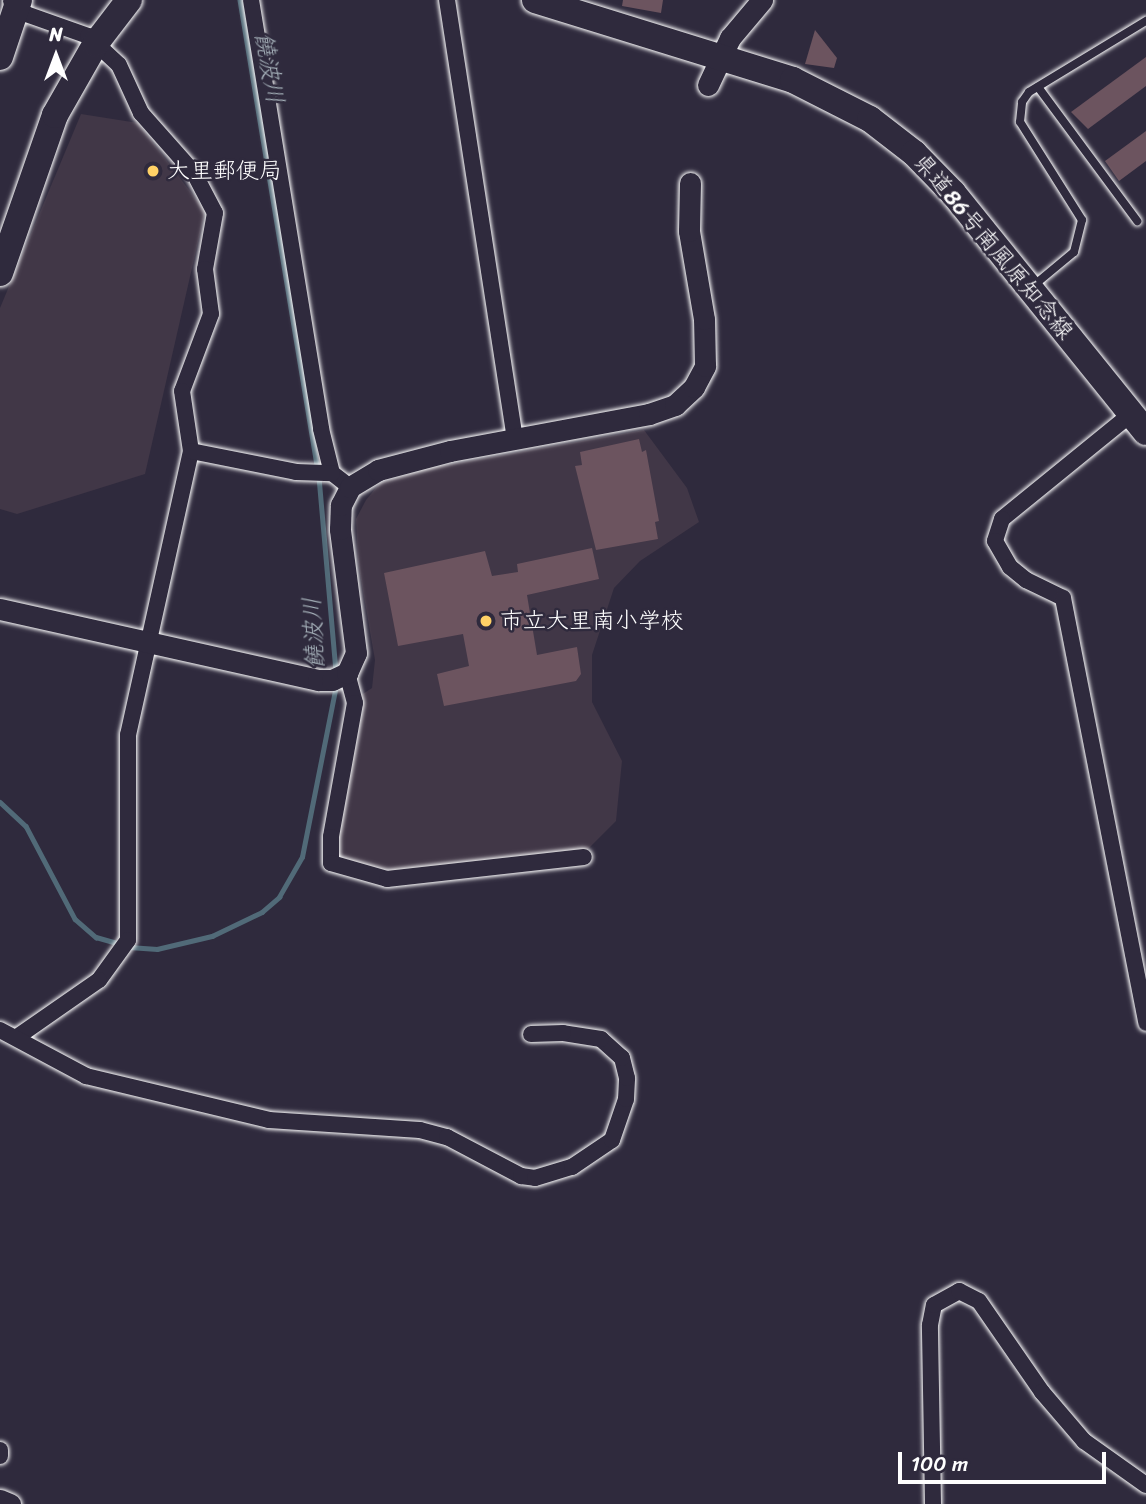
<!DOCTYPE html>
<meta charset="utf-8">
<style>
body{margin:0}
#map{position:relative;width:1146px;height:1504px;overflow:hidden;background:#2f2a3d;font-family:Sriracha,"Klee One",sans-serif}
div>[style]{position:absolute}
.built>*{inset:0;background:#413747}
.stream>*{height:4.5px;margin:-2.25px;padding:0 2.25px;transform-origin:2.25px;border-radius:2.25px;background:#516a78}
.building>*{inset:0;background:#6c545f}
.roads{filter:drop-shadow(0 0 2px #fff) drop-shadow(0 0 2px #fff)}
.service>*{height:8px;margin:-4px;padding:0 4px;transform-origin:4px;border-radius:4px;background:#2f2a3d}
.minor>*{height:16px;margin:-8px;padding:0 8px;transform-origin:8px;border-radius:8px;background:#2f2a3d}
.tertiary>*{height:21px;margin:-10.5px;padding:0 10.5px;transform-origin:10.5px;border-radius:10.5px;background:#2f2a3d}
.primary>*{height:26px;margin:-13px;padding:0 13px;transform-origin:13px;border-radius:13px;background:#2f2a3d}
.dots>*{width:19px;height:19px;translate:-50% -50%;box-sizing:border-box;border:4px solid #2f2a3d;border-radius:50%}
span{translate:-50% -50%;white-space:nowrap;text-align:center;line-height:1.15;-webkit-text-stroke:5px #2f2a3d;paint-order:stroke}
.poi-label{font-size:23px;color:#fff}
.left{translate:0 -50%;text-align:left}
.street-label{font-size:23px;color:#fff}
.water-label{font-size:24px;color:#a8b4bc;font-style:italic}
.north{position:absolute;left:21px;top:21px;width:70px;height:70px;-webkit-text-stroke:5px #2f2a3d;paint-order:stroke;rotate:0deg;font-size:19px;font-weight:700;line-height:28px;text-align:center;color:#fff}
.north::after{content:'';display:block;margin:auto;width:24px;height:32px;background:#fff;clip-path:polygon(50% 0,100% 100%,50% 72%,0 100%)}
.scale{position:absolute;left:898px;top:1452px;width:208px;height:32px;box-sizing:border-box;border:4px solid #fff;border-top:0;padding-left:9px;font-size:21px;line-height:24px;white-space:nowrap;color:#fff;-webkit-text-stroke:5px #2f2a3d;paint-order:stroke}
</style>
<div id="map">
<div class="built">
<i style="clip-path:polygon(81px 114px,138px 123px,205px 211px,145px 474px,17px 514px,0 509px,0 308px)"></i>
<i style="clip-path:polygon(644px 430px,687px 488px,699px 522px,640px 561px,614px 588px,592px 655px,592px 702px,622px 761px,616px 821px,586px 851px,387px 874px,345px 865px,336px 854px,358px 697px,372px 688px,375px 660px,358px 562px,356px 519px,366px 500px,380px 483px,429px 468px)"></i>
</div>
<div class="stream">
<i style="left:240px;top:0;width:475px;rotate:80.6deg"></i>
<i style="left:319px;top:477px;width:195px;rotate:85deg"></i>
<i style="left:0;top:802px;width:35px;rotate:43deg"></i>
<i style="left:26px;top:826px;width:105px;rotate:62.2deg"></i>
<i style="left:75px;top:919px;width:28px;rotate:41deg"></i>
<i style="left:96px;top:937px;width:25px;rotate:16deg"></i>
<i style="left:129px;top:947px;width:28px;rotate:4deg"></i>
<i style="left:157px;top:949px;width:57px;rotate:-13.3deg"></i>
<i style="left:212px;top:936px;width:55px;rotate:-25.6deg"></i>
<i style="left:262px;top:912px;width:23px;rotate:-41deg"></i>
<i style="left:279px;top:897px;width:46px;rotate:-60.1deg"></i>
<i style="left:302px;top:857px;width:174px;rotate:-78.8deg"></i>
</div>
<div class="building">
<i style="clip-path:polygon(623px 0,663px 0,661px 13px,622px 6px)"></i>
<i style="clip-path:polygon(815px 30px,837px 58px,834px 68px,805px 64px)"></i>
<i style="clip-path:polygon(1146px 57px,1146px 86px,1088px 129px,1071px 112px)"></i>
<i style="clip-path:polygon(1146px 131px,1146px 161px,1119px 181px,1105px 161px)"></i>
<i style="clip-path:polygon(639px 439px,642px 452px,646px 450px,659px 521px,655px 522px,658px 539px,596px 550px,575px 466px,582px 465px,580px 452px)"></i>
<i style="clip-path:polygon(592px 548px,599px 579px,527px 595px,537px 655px,577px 647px,581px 674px,576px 681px,444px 706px,437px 674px,469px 666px,463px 634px,398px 646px,384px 573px,485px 551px,492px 576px,518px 572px,517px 564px)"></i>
</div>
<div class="roads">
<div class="service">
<i style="left:1038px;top:87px;width:167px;rotate:53.5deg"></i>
<i style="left:1033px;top:286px;width:53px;rotate:-39.7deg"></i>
<i style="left:1074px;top:252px;width:33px;rotate:-76deg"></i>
<i style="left:1082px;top:220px;width:116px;rotate:-122.3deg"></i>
<i style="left:1020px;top:122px;width:20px;rotate:-84deg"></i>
<i style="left:1022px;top:102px;width:12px;rotate:-55deg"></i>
<i style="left:1029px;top:92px;width:137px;rotate:-31.3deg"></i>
</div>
<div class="minor">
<i style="left:251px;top:0;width:435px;rotate:80.7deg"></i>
<i style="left:321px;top:429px;width:45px;rotate:76deg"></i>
<i style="left:332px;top:473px;width:23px;rotate:38deg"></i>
<i style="left:447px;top:0;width:443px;rotate:81.2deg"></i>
<i style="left:11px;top:1px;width:20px;rotate:41deg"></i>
<i style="left:26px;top:14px;width:66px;rotate:19.5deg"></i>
<i style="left:88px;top:36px;width:42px;rotate:43.1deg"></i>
<i style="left:119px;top:65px;width:53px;rotate:65.4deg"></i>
<i style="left:141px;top:113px;width:80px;rotate:48.5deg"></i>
<i style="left:194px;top:173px;width:45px;rotate:62.3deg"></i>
<i style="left:215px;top:213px;width:57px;rotate:100.1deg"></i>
<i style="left:205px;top:269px;width:45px;rotate:82.4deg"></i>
<i style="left:211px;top:314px;width:82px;rotate:110.6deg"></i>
<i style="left:182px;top:391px;width:61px;rotate:81.5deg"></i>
<i style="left:191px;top:451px;width:291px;rotate:102.5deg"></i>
<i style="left:128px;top:735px;width:205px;rotate:90deg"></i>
<i style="left:128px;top:940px;width:49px;rotate:125.9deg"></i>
<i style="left:99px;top:980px;width:100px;rotate:145.2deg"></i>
<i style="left:1131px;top:414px;width:166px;rotate:140.9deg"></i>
<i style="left:1002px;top:519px;width:23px;rotate:108deg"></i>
<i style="left:995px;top:541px;width:30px;rotate:60deg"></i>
<i style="left:1010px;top:567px;width:21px;rotate:39deg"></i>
<i style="left:1026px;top:580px;width:41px;rotate:25.9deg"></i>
<i style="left:1063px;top:598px;width:433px;rotate:78.9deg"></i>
<i style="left:191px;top:451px;width:107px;rotate:11.3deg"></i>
<i style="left:296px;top:472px;width:36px;rotate:2deg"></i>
<i style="left:347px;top:673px;width:31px;rotate:75deg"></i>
<i style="left:355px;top:703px;width:136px;rotate:100.2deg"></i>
<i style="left:331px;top:837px;width:26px;rotate:90deg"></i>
<i style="left:331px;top:863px;width:58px;rotate:15.9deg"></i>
<i style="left:387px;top:879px;width:198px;rotate:-6.4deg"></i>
<i style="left:0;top:1030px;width:98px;rotate:28.1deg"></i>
<i style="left:86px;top:1076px;width:188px;rotate:13.5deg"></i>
<i style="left:269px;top:1120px;width:151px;rotate:3.8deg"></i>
<i style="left:420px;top:1130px;width:28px;rotate:15deg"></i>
<i style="left:447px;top:1137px;width:84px;rotate:27.8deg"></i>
<i style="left:521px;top:1176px;width:14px;rotate:8deg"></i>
<i style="left:535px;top:1178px;width:39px;rotate:-17deg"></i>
<i style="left:572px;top:1167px;width:48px;rotate:-34deg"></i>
<i style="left:612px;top:1140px;width:43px;rotate:-71.1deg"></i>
<i style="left:626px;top:1099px;width:21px;rotate:-87deg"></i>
<i style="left:627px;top:1078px;width:21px;rotate:-104deg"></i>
<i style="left:622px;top:1058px;width:28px;rotate:-138deg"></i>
<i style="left:601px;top:1039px;width:38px;rotate:-171deg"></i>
<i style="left:563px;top:1033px;width:32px;rotate:178deg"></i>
<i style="left:0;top:1450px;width:6px;rotate:90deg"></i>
<i style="left:933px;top:1504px;width:179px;rotate:-91deg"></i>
<i style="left:930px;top:1325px;width:20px;rotate:-79deg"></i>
<i style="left:934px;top:1305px;width:29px;rotate:-29deg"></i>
<i style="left:959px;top:1291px;width:22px;rotate:27deg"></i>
<i style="left:979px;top:1301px;width:111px;rotate:55.3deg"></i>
<i style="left:1042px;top:1392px;width:65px;rotate:49.4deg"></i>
<i style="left:1084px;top:1441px;width:76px;rotate:35.4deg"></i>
</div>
<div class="tertiary">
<i style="left:708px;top:85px;width:52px;rotate:-64.9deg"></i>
<i style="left:730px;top:38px;width:50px;rotate:-49.9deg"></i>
<i style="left:0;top:609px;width:326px;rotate:12.6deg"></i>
<i style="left:318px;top:680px;width:14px"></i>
<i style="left:332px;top:680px;width:17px;rotate:-25deg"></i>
<i style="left:347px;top:673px;width:22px;rotate:-66deg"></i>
<i style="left:356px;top:653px;width:125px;rotate:-97.4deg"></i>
<i style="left:340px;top:529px;width:24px;rotate:-88deg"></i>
<i style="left:341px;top:505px;width:20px;rotate:-63deg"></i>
<i style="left:350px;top:487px;width:33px;rotate:-31deg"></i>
<i style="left:378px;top:470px;width:74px;rotate:-14.8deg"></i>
<i style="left:450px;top:451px;width:202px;rotate:-10.5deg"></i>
<i style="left:649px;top:414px;width:28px;rotate:-19deg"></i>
<i style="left:675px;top:405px;width:26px;rotate:-43deg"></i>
<i style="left:694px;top:387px;width:24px;rotate:-62deg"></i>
<i style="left:705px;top:366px;width:47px;rotate:-91.2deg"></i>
<i style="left:704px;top:319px;width:89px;rotate:-99.7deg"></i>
<i style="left:689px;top:231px;width:48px;rotate:-88.8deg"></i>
<i style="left:0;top:1500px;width:11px;rotate:22deg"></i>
</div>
<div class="primary">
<i style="left:535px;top:0;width:270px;rotate:17.2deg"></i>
<i style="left:793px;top:80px;width:86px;rotate:26.9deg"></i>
<i style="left:870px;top:119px;width:56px;rotate:37.7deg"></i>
<i style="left:914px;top:153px;width:56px;rotate:45.7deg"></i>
<i style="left:953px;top:193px;width:307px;rotate:51.1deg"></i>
<i style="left:0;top:57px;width:60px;rotate:-71.6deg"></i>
<i style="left:0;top:273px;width:167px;rotate:-70.8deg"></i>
<i style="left:55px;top:115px;width:83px;rotate:-60.3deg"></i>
<i style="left:96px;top:43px;width:54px;rotate:-52.5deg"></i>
</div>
</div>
<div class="dots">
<i style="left:153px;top:171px;background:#ffd166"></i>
<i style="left:486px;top:621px;background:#ffd166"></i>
</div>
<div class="poi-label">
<span class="left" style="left:167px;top:171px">大里郵便局</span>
<span class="left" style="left:500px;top:621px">市立大里南小学校</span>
</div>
<div class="street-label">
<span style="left:993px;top:247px;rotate:50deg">県道86号南風原知念線</span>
</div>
<div class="water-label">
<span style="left:269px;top:68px;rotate:80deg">饒波川</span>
<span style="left:314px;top:633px;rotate:-93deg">饒波川</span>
</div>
<div class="north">N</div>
<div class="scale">100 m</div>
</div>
